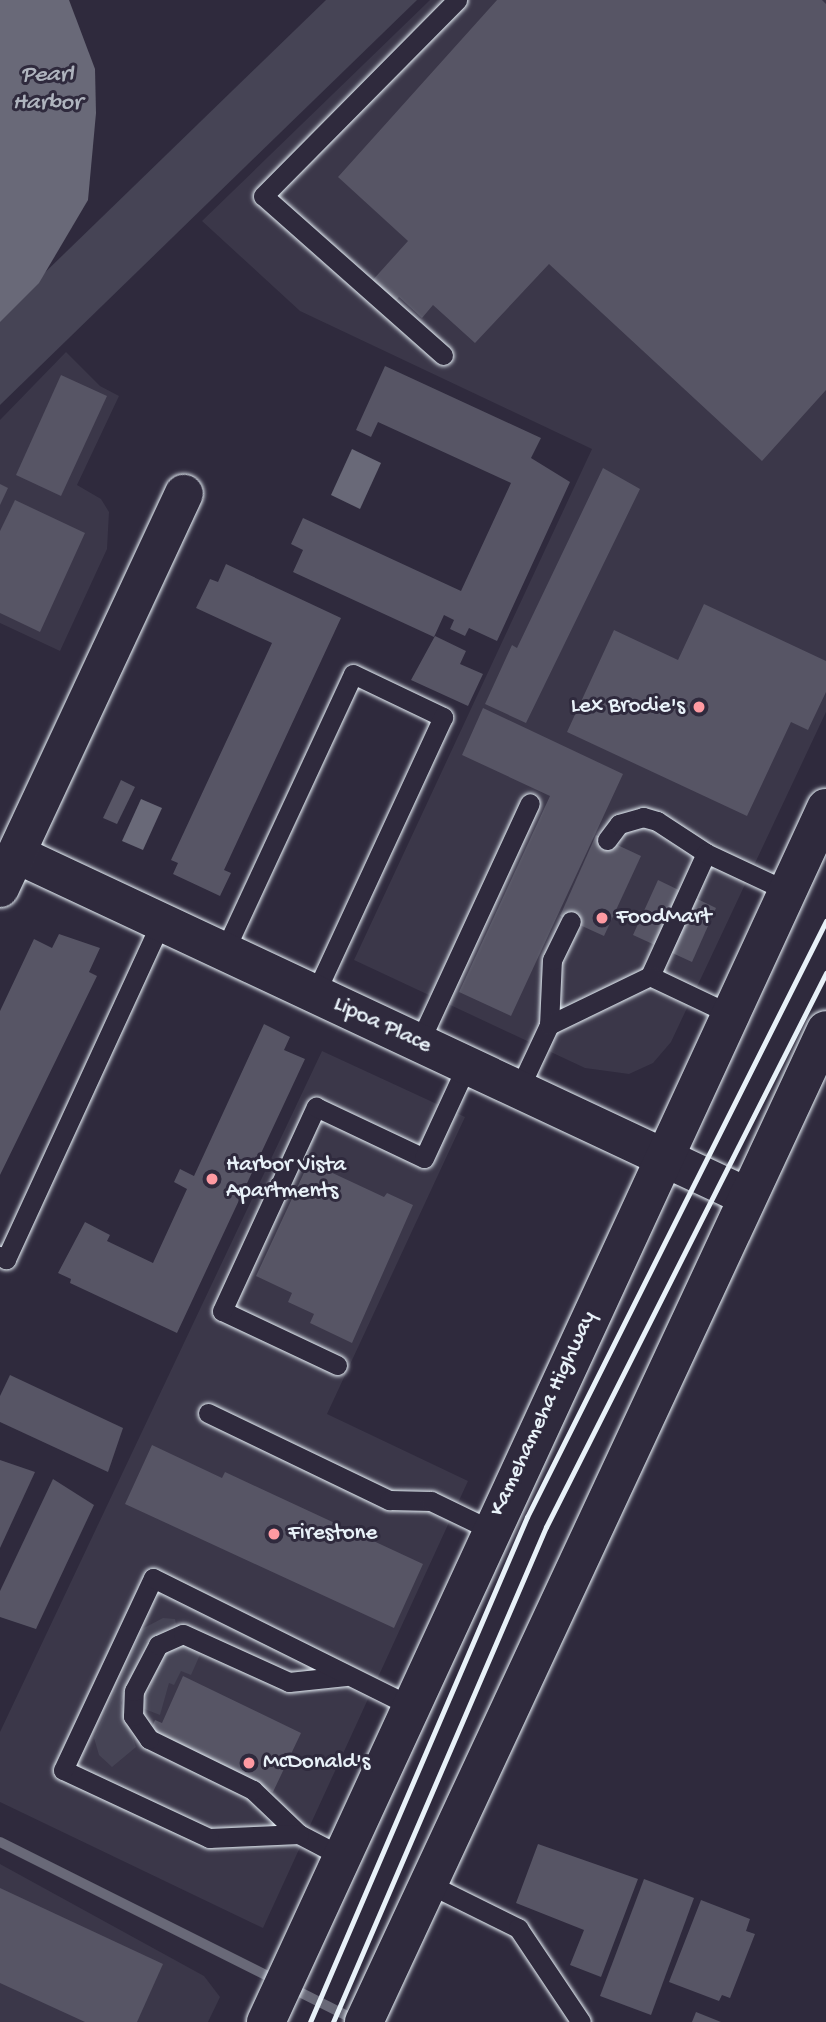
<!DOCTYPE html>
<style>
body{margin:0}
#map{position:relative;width:826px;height:2022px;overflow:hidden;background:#2f2a3d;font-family:"Gochi Hand",sans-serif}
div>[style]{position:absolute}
.built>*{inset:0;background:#3b3749}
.green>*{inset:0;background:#464455}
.water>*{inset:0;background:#696978}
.stream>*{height:10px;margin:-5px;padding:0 5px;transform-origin:5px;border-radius:5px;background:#696978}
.building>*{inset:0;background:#575565}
.roads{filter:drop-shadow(0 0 2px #e8f1f8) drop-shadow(0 0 2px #e8f1f8)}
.service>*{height:19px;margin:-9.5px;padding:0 9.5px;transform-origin:9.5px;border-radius:9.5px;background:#2f2a3d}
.minor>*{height:38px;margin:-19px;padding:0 19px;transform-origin:19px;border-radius:19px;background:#2f2a3d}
.primary>*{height:38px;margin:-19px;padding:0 19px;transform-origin:19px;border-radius:19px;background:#2f2a3d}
.rail>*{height:5px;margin:-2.5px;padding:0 2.5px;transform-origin:2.5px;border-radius:2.5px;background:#e8f1f8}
.dots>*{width:19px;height:19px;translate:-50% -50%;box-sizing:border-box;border:4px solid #2f2a3d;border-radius:50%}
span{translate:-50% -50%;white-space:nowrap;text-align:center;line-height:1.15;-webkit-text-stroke:6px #2f2a3d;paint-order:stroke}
.poi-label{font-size:23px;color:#e8f1f8}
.right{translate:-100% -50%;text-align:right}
.left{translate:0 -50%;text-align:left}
.street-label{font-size:23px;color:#e8f1f8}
.water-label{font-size:24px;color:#afb4be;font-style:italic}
</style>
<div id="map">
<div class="built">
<i style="clip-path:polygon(430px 0,826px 0,826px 712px,671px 1042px,653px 1063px,629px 1074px,585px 1068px,354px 960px,592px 449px,300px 311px,202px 221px)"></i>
<i style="clip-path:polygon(66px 352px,100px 386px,119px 396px,77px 485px,101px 499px,109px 512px,107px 549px,60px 651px,0 623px,0 420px)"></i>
<i style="clip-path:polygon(322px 1051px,465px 1117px,327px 1414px,468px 1481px,263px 1928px,0 1802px,0 1732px)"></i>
<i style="clip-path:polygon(0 1864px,204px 1976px,220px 1997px,208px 2022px,0 2022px)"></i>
</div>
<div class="green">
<i style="clip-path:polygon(326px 0,417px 0,0 405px,0 316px)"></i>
<i style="clip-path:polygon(163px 1618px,175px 1619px,176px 1624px,146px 1642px,121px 1703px,136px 1747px,112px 1767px,99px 1755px,94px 1738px,142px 1629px)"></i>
<i style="clip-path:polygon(183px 1643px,203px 1648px,191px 1675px,181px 1671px,174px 1685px,169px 1683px,160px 1715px,142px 1708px,163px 1653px)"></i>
</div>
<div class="water">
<i style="clip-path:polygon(0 0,69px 0,95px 69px,96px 113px,88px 200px,39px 283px,0 322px)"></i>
<i style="clip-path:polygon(352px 449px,381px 463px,360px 509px,331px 495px)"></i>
<i style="clip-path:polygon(141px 799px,162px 808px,143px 850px,122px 841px)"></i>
</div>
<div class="stream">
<i style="left:0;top:1842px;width:400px;rotate:26.6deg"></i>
</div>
<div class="building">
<i style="clip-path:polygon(497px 0,822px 0,826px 4px,826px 390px,762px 461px,549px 264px,475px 343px,433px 305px,422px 318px,399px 297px,394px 303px,371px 282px,408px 241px,338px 177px)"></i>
<i style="clip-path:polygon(385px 366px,541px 438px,531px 458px,570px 482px,497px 641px,469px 628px,465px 636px,450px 629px,454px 620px,444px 615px,434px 637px,293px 572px,303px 550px,291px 544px,303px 518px,461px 591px,511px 483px,378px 422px,371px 437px,356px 430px)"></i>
<i style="clip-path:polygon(61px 375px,107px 396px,61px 496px,16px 475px)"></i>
<i style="clip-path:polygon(603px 468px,640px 489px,526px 723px,485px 704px,512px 645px,517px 648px)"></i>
<i style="clip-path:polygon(0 484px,8px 488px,0 505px)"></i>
<i style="clip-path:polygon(15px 500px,85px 533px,40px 632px,0 613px,0 531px)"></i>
<i style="clip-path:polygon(226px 564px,341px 618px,224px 870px,231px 873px,220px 896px,173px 874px,178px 863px,171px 860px,272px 643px,196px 608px,210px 579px,218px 582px)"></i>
<i style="clip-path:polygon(704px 604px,826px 661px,826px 692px,808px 730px,791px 722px,747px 816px,567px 732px,614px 630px,678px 660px)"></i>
<i style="clip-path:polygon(435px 636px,466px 651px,460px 664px,483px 674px,468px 706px,411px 680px)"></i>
<i style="clip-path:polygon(483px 708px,623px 774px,511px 1016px,459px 992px,550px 796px,462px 755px)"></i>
<i style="clip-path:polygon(121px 780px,135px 787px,117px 824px,103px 818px)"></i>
<i style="clip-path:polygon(596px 835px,641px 856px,604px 936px,560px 916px)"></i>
<i style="clip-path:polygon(658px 880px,716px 908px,692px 962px,633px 935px)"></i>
<i style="clip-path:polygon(59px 934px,100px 948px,89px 972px,97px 976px,0 1175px,0 1011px,34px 939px,52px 948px)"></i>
<i style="clip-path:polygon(264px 1024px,290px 1037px,284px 1050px,305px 1059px,177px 1333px,70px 1283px,71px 1279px,58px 1273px,85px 1222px,110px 1235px,107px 1241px,153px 1263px,187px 1189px,174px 1182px,180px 1169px,194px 1176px)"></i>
<i style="clip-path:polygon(309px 1162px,384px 1197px,387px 1193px,413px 1205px,352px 1343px,310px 1323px,314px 1314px,288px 1302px,292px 1293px,256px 1276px)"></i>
<i style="clip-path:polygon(10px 1375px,123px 1428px,108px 1472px,0 1422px,0 1396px)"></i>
<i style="clip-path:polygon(152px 1445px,222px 1478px,225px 1472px,423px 1564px,394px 1628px,125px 1504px)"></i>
<i style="clip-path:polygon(0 1460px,35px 1472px,0 1548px)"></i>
<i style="clip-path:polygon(53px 1479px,94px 1505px,36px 1629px,0 1617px,0 1591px)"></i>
<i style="clip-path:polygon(183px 1676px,301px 1733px,273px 1792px,149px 1734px,155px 1720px,162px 1723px)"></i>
<i style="clip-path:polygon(538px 1844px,638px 1879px,601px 1977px,570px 1965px,584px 1930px,516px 1903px)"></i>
<i style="clip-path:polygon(644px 1879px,694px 1898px,651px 2015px,600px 1996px)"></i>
<i style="clip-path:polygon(0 1888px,163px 1964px,137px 2022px,85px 2022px,0 1983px)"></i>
<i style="clip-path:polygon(701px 1900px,750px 1919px,746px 1931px,755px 1934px,730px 1998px,722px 1995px,719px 2001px,669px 1982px)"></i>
<i style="clip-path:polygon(696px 2012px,721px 2022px,692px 2022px)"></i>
</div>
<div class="roads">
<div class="service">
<i style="left:443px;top:355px;width:240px;rotate:-138.5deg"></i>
<i style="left:263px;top:196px;width:276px;rotate:-45.3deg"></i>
<i style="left:607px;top:840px;width:20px;rotate:-53deg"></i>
<i style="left:619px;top:824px;width:25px;rotate:-16deg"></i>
<i style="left:643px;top:817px;width:15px;rotate:16deg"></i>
<i style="left:657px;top:821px;width:59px;rotate:33.1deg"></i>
<i style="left:224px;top:952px;width:306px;rotate:-65.1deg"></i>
<i style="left:353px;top:674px;width:100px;rotate:25.5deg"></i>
<i style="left:443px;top:717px;width:305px;rotate:114.8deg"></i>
<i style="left:730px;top:1014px;width:89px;rotate:-154.6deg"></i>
<i style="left:650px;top:976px;width:135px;rotate:-65.5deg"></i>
<i style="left:706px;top:853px;width:89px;rotate:25.1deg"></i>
<i style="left:549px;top:1025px;width:65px;rotate:-87.4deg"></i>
<i style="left:552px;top:960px;width:43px;rotate:-64deg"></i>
<i style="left:419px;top:1043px;width:264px;rotate:-65.2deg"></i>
<i style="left:519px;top:1089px;width:71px;rotate:-64.9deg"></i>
<i style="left:549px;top:1025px;width:112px;rotate:-25.9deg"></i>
<i style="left:0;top:1256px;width:7px;rotate:27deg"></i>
<i style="left:6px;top:1259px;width:371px;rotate:-65.3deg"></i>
<i style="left:337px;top:1365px;width:127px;rotate:-154.8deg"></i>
<i style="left:222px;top:1311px;width:225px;rotate:-65.3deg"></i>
<i style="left:316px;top:1107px;width:119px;rotate:25.3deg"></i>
<i style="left:424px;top:1158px;width:102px;rotate:-65.2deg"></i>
<i style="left:208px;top:1413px;width:201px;rotate:25.7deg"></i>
<i style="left:389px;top:1500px;width:42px;rotate:1.4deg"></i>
<i style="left:431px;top:1501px;width:67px;rotate:25.8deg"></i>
<i style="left:299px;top:1834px;width:64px;rotate:-136.3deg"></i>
<i style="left:253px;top:1790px;width:116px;rotate:-153.9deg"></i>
<i style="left:149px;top:1739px;width:28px;rotate:-125deg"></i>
<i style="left:133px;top:1716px;width:25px;rotate:-88deg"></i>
<i style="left:134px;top:1691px;width:52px;rotate:-62.4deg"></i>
<i style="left:158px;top:1645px;width:27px;rotate:-24deg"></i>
<i style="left:183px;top:1634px;width:116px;rotate:24.4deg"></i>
<i style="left:289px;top:1682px;width:57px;rotate:-6deg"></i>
<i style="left:341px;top:1856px;width:47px;rotate:-152.4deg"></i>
<i style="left:299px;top:1834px;width:90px;rotate:177.5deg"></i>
<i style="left:209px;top:1838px;width:161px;rotate:-155deg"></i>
<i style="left:63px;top:1770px;width:212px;rotate:-64.9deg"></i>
<i style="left:153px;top:1578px;width:286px;rotate:26.4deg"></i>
<i style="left:427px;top:1883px;width:102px;rotate:26.3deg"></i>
<i style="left:518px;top:1928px;width:113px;rotate:56.2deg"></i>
</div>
<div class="minor">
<i style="left:16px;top:854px;width:808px;rotate:25.11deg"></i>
<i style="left:0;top:888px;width:435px;rotate:-65deg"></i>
</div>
<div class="primary">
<i style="left:266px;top:2022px;width:1337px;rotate:-65.24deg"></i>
<i style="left:364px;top:2022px;width:1094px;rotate:-65.03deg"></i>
</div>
</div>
<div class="rail">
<i style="left:310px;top:2022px;width:550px;rotate:-66.75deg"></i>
<i style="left:527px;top:1517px;width:667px;rotate:-63.36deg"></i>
<i style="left:333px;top:2022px;width:539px;rotate:-66.72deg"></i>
<i style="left:546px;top:1527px;width:621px;rotate:-63.19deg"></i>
</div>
<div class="dots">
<i style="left:699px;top:707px;background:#ff9aa2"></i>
<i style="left:602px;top:918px;background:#ff9aa2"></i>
<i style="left:212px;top:1179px;background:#ff9aa2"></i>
<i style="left:274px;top:1534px;background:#ff9aa2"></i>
<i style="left:249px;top:1763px;background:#ff9aa2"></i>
</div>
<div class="poi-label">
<span class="right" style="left:685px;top:707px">Lex Brodie's</span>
<span class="left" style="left:616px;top:918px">FoodMart</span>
<span class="left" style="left:226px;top:1179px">Harbor Vista<br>Apartments</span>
<span class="left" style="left:288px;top:1534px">Firestone</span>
<span class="left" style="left:263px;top:1763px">McDonald's</span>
</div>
<div class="street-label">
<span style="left:382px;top:1026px;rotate:25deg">Lipoa Place</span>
<span style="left:544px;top:1414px;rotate:-65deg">Kamehameha Highway</span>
</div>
<div class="water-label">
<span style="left:47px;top:90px">Pearl<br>Harbor</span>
</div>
</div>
